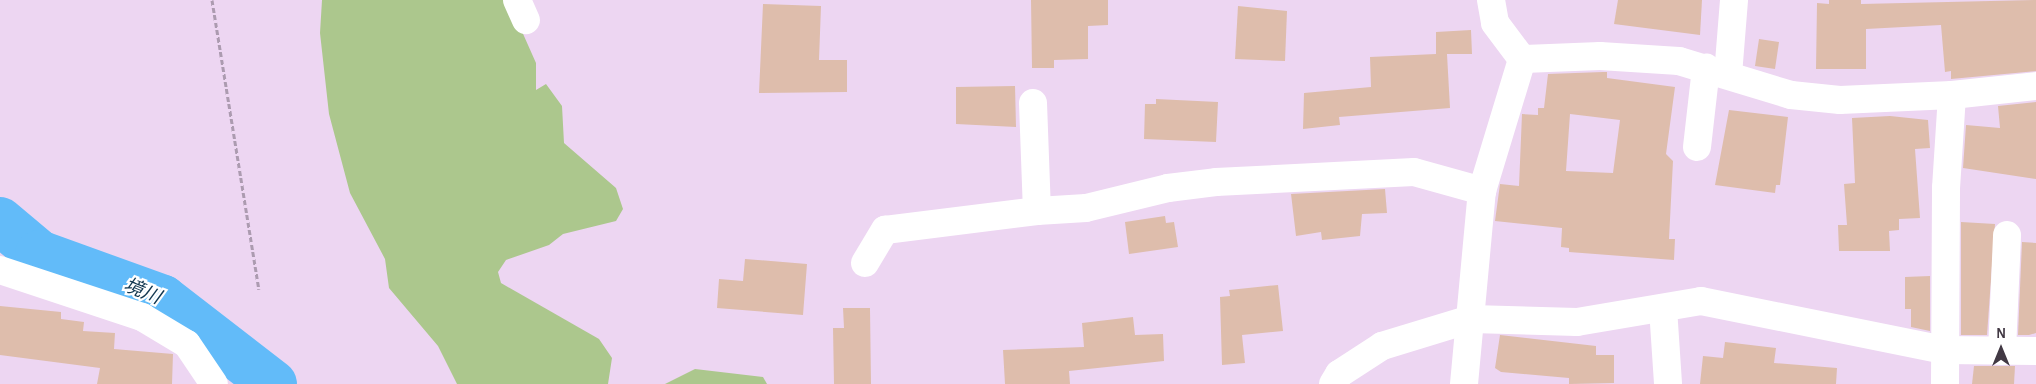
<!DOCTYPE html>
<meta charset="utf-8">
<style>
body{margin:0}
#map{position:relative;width:2036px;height:384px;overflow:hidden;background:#edd6f2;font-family:"Alegreya Sans","Noto Sans JP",sans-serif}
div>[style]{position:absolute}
.green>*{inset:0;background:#acc78d}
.river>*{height:48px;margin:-24px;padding:0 24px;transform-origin:24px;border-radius:24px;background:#62bbf9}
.building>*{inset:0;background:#debdac}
.path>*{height:3px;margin-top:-1.5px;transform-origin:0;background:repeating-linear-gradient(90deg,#ac9bb0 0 5px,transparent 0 7.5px)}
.minor>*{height:28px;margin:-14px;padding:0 14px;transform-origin:14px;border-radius:14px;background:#fff}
span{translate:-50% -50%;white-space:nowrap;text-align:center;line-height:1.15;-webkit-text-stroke:4.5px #fff;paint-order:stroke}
.water-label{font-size:19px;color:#113750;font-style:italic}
.north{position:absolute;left:1976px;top:324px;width:50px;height:50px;-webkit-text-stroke:4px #fff;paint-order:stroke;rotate:0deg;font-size:14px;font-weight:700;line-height:20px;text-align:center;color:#423944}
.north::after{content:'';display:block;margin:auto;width:18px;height:22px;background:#423944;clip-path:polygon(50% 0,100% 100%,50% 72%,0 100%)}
</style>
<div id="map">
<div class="green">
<i style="clip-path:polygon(322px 0,508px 0,536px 63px,536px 90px,546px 84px,562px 106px,564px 143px,616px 188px,623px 209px,616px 221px,563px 234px,549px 245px,506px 260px,498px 272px,501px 283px,599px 339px,612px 358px,608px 384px,457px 384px,438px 346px,389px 288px,385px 259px,350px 193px,329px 114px,320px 33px)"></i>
<i style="clip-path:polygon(695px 369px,763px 377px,767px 384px,665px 384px)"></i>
</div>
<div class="river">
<i style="left:0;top:221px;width:51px;rotate:40.2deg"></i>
<i style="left:39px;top:254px;width:132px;rotate:19.9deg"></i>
<i style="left:163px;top:299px;width:139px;rotate:37.7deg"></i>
</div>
<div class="building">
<i style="clip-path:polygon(1031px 0,1108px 0,1108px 25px,1088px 26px,1088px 59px,1054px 60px,1054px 68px,1032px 68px)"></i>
<i style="clip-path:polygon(1618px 0,1702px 0,1700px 35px,1614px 24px)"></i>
<i style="clip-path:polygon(1829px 0,1861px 0,1861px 4px,2036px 0,2036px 71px,1951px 79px,1951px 71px,1945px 72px,1941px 25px,1866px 29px,1866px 69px,1816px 69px,1817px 3px,1829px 4px)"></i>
<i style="clip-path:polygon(763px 4px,821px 6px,819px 60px,847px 60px,847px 92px,759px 93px)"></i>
<i style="clip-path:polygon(1238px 6px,1287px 11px,1285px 61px,1235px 59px)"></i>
<i style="clip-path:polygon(1471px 30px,1472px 54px,1447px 54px,1450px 108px,1339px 117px,1340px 125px,1303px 129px,1304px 93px,1371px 87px,1370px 57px,1436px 54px,1436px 32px)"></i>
<i style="clip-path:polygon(1759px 39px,1779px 42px,1775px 69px,1755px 66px)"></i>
<i style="clip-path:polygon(evenodd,1603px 72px,1607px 72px,1607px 78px,1675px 87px,1666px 154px,1673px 161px,1669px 239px,1675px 239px,1674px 260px,1569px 252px,1569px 248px,1561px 247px,1562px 228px,1495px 221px,1500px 184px,1519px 186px,1522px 114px,1538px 115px,1538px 108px,1544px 108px,1548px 74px,1603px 72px,1570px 114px,1620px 120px,1613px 173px,1566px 171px,1570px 114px)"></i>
<i style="clip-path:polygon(1015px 86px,1016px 127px,956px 124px,956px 87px)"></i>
<i style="clip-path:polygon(1156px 99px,1218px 102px,1216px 142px,1144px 139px,1145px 104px,1156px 104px)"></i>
<i style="clip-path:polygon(2036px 102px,2036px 179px,1963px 168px,1966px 125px,2000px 128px,1998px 106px)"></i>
<i style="clip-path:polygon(1729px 110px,1788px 117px,1780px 185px,1776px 185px,1775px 193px,1715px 185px)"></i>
<i style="clip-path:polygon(1890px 116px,1928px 120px,1930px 148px,1915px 149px,1920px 218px,1899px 219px,1899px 230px,1889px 231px,1890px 251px,1839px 251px,1838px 225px,1847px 225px,1844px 184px,1855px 183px,1852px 118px)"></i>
<i style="clip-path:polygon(1385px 189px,1387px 213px,1362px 214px,1360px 236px,1322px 240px,1321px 232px,1296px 236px,1291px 194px)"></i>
<i style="clip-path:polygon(1165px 216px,1166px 223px,1174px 222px,1178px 247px,1129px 254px,1125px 222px)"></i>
<i style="clip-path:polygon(1961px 222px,1995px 224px,1987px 335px,1961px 335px)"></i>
<i style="clip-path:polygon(2022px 242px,2036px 243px,2036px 333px,2029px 335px,2018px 335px)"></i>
<i style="clip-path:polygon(745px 259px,807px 264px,803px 315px,717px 308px,719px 279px,743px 281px)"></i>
<i style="clip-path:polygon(1930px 276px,1930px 331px,1911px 327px,1911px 309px,1905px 309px,1905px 277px)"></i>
<i style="clip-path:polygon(1278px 285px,1283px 331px,1242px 335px,1245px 363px,1222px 365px,1220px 297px,1230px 296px,1229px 290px)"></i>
<i style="clip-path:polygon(0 306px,61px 312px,61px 319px,84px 322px,83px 331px,115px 333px,114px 349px,173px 354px,172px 384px,97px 384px,100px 368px,0 355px)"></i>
<i style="clip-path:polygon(843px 308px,870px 308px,871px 384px,834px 384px,833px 328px,844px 328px)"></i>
<i style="clip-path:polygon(1133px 317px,1135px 335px,1163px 334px,1164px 361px,1069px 371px,1070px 384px,1005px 384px,1003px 350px,1084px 347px,1082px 323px)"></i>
<i style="clip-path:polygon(1500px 335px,1596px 346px,1596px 355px,1614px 355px,1614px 383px,1569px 384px,1569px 378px,1501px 372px,1495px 368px)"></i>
<i style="clip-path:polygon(1725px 342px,1776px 348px,1774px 363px,1837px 368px,1836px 384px,1700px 384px,1703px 356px,1723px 358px)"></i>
<i style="clip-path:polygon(1974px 366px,2015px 366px,2014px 384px,1972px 384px)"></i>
</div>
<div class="path">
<i style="left:212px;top:0;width:293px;rotate:80.8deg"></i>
</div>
<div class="minor">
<i style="left:517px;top:0;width:22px;rotate:66deg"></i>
<i style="left:1491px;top:0;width:23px;rotate:80deg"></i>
<i style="left:1495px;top:23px;width:45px;rotate:53.1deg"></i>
<i style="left:1522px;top:59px;width:78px;rotate:-2.2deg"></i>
<i style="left:1600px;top:56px;width:79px;rotate:3.6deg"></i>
<i style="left:1679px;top:61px;width:117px;rotate:16.9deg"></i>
<i style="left:1791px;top:95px;width:49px;rotate:5.8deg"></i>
<i style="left:1840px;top:100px;width:112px;rotate:-2.6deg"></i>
<i style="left:1728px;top:75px;width:75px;rotate:-85.4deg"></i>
<i style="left:1033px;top:103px;width:108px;rotate:87.9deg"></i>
<i style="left:1037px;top:211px;width:49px;rotate:-3.5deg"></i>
<i style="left:1086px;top:208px;width:84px;rotate:-13.7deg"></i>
<i style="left:1168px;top:188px;width:48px;rotate:-7.1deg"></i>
<i style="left:1216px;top:182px;width:198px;rotate:-2.9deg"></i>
<i style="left:1414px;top:172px;width:71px;rotate:15.6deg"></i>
<i style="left:1697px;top:147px;width:80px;rotate:-83.5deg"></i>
<i style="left:865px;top:263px;width:39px;rotate:-59deg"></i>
<i style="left:885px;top:230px;width:153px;rotate:-7.1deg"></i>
<i style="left:0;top:270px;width:150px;rotate:18.3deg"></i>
<i style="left:142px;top:317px;width:52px;rotate:31deg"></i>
<i style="left:187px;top:344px;width:48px;rotate:56deg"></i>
<i style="left:1663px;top:308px;width:76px;rotate:86.2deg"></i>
<i style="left:2002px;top:351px;width:116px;rotate:-87.5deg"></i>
<i style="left:1333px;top:384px;width:12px;rotate:-59deg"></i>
<i style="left:1339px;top:374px;width:51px;rotate:-33.1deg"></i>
<i style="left:1382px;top:346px;width:93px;rotate:-16.9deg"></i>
<i style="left:1471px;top:319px;width:106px;rotate:1.6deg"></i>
<i style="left:1577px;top:322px;width:126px;rotate:-9.6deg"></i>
<i style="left:1701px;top:301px;width:249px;rotate:11.4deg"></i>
<i style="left:1945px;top:350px;width:91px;rotate:0.6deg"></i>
<i style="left:1464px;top:384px;width:194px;rotate:-84.7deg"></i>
<i style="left:1482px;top:191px;width:138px;rotate:-73.1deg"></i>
<i style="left:1945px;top:384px;width:196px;rotate:-89.7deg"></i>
<i style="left:1946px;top:188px;width:93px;rotate:-86.3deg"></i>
<i style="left:1952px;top:95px;width:84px;rotate:-6.1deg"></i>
</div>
<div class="water-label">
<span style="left:142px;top:292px;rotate:22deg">境川</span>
</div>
<div class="north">N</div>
</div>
